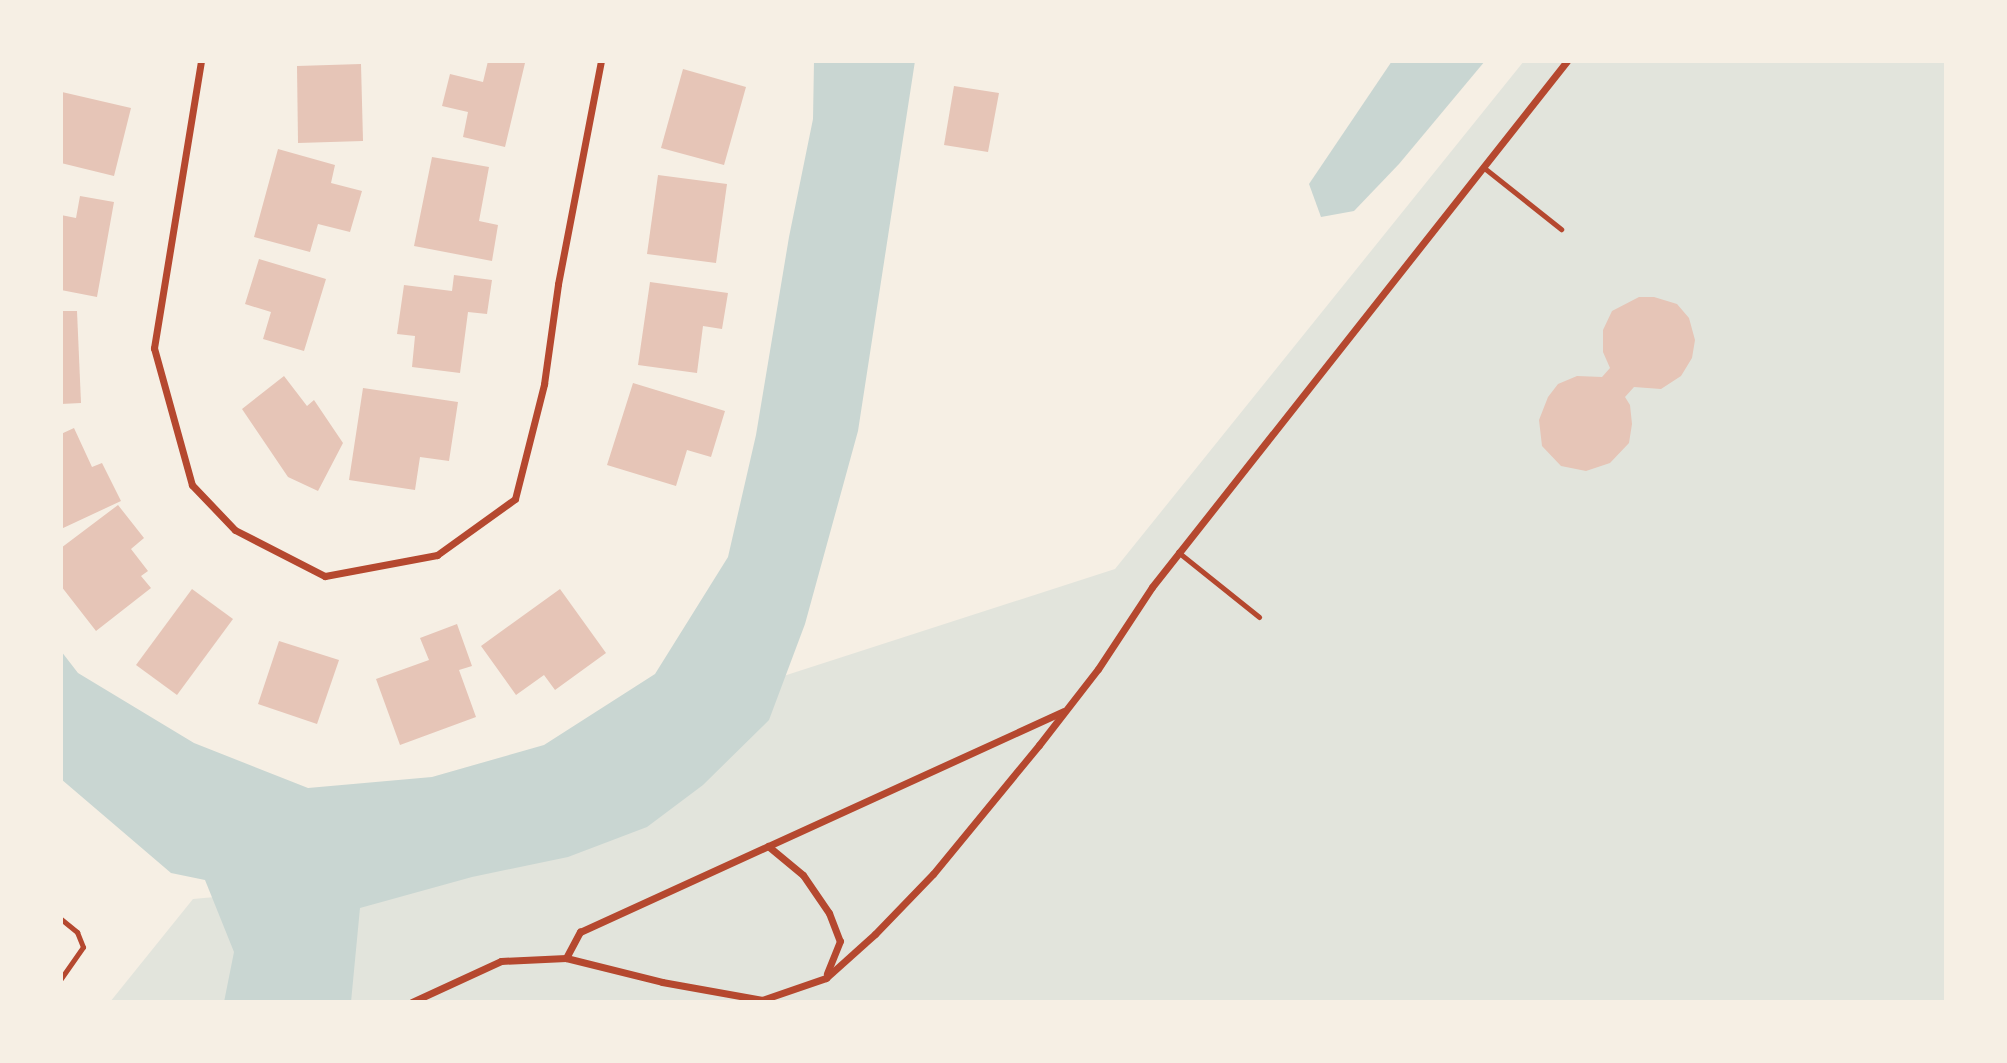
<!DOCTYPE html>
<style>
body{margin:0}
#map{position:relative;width:2007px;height:1063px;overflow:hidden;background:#f6efe4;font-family:Karla,sans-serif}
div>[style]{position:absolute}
.green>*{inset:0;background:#e2e4dc}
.water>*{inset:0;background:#c9d6d2}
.building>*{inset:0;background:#e6c5b7}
.service>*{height:5px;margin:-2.5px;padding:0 2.5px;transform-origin:2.5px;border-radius:2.5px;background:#b5482f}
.minor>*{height:7px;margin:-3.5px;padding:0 3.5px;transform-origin:3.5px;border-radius:3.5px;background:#b5482f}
span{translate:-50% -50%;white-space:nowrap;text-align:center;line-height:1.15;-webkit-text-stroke:6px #f6efe4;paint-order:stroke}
.frame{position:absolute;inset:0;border:63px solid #f6efe4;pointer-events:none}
</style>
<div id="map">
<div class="green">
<i style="clip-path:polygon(1524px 61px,1946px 61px,1946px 1002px,110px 1002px,193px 899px,370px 883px,765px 682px,1115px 569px)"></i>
</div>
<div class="water">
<i style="clip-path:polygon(814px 61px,915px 61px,858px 431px,805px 624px,769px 720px,703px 785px,647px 827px,568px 857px,472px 877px,360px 908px,351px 1002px,224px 1002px,234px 952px,205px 880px,171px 873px,61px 779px,61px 651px,78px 673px,194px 743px,308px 788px,432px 777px,544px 745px,655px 674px,728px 557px,756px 435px,789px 237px,813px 119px)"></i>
<i style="clip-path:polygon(1392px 61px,1485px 61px,1399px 164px,1354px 211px,1321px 217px,1309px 184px)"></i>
</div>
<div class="building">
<i style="clip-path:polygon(488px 61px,525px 63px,505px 147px,463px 137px,468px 112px,442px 106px,450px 74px,483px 82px)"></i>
<i style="clip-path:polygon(361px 64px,363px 141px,298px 143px,297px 66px)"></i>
<i style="clip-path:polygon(683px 69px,746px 87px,724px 165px,661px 148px)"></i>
<i style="clip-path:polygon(954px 86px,999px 93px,988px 152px,944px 145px)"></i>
<i style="clip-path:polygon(62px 92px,131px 108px,114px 176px,61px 163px)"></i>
<i style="clip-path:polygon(278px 149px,335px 165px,331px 183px,362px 191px,350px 232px,318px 224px,310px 252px,254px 237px)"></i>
<i style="clip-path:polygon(432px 157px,489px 167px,479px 221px,498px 225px,492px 261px,414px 246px)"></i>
<i style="clip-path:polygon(658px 175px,727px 184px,716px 263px,647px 254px)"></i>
<i style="clip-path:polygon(80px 196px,114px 202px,97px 297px,61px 290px,61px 215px,76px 218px)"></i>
<i style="clip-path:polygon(259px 259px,326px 279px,304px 351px,263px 339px,271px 312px,245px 304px)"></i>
<i style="clip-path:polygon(454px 275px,492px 280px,487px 314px,468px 312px,460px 373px,412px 367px,415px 336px,397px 334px,404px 285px,452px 291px)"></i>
<i style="clip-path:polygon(650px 282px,728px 293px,722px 329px,703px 326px,697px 373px,638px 365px)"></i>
<i style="clip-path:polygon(1639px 297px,1654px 297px,1677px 304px,1689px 318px,1695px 340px,1692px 358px,1681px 376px,1661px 389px,1634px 387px,1625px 397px,1630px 405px,1632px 424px,1629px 443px,1610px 463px,1586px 471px,1561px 466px,1542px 446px,1539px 420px,1548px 397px,1558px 384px,1577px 376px,1602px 377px,1610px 368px,1603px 352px,1603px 330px,1612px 311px)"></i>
<i style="clip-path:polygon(61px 311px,77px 311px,81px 403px,61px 404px)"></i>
<i style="clip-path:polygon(284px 376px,307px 406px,314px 400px,343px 443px,318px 491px,288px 477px,242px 409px)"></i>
<i style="clip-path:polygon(633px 383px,725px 411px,711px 457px,687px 450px,676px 486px,607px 465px)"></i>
<i style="clip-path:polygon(363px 388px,458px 402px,449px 461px,420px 457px,415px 490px,349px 480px)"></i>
<i style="clip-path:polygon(74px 428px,92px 467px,102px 463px,121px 501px,61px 529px,61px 434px)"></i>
<i style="clip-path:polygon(118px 505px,144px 538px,131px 549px,148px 571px,141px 576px,151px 588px,96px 631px,61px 586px,61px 548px)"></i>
<i style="clip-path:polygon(192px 589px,233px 619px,177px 695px,136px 665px)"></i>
<i style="clip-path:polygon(560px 589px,606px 653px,555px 690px,544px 675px,516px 695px,481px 646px)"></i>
<i style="clip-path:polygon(457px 624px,472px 666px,459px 670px,476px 717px,400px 745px,376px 679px,429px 660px,420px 638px)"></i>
<i style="clip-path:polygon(279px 641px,339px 660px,317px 724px,258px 704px)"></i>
</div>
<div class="service">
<i style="left:1483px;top:167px;width:100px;rotate:38.5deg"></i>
<i style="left:1178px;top:552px;width:104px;rotate:38.7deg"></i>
<i style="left:61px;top:919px;width:21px;rotate:39deg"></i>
<i style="left:77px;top:932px;width:16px;rotate:68deg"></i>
<i style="left:83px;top:947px;width:39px;rotate:125deg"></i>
</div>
<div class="minor">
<i style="left:201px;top:61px;width:291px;rotate:99.3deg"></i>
<i style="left:154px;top:348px;width:142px;rotate:74.5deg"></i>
<i style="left:192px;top:485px;width:62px;rotate:46.3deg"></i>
<i style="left:235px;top:530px;width:101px;rotate:27.1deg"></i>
<i style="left:325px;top:576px;width:114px;rotate:-10.6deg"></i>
<i style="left:437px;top:555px;width:96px;rotate:-35.7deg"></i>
<i style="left:515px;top:499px;width:119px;rotate:-75.8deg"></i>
<i style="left:544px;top:384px;width:101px;rotate:-82deg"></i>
<i style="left:558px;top:284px;width:227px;rotate:-79.1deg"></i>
<i style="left:768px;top:846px;width:45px;rotate:39.6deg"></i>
<i style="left:803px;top:875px;width:46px;rotate:55.6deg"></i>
<i style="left:829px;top:913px;width:30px;rotate:69deg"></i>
<i style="left:840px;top:941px;width:35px;rotate:112deg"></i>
<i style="left:566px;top:958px;width:30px;rotate:-62deg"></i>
<i style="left:580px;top:932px;width:532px;rotate:-24.54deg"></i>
<i style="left:412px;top:1002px;width:98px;rotate:-24.7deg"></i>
<i style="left:501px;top:961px;width:65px;rotate:-2.6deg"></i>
<i style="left:566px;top:958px;width:99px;rotate:14deg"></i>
<i style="left:662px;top:982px;width:102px;rotate:10.2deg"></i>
<i style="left:762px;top:1000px;width:68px;rotate:-19deg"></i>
<i style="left:826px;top:978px;width:66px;rotate:-41.9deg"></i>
<i style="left:875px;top:934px;width:83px;rotate:-46deg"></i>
<i style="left:933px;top:874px;width:167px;rotate:-50.6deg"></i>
<i style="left:1039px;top:745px;width:96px;rotate:-52.2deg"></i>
<i style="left:1098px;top:669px;width:98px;rotate:-56.6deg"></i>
<i style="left:1152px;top:587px;width:670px;rotate:-51.73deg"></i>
</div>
<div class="frame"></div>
</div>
